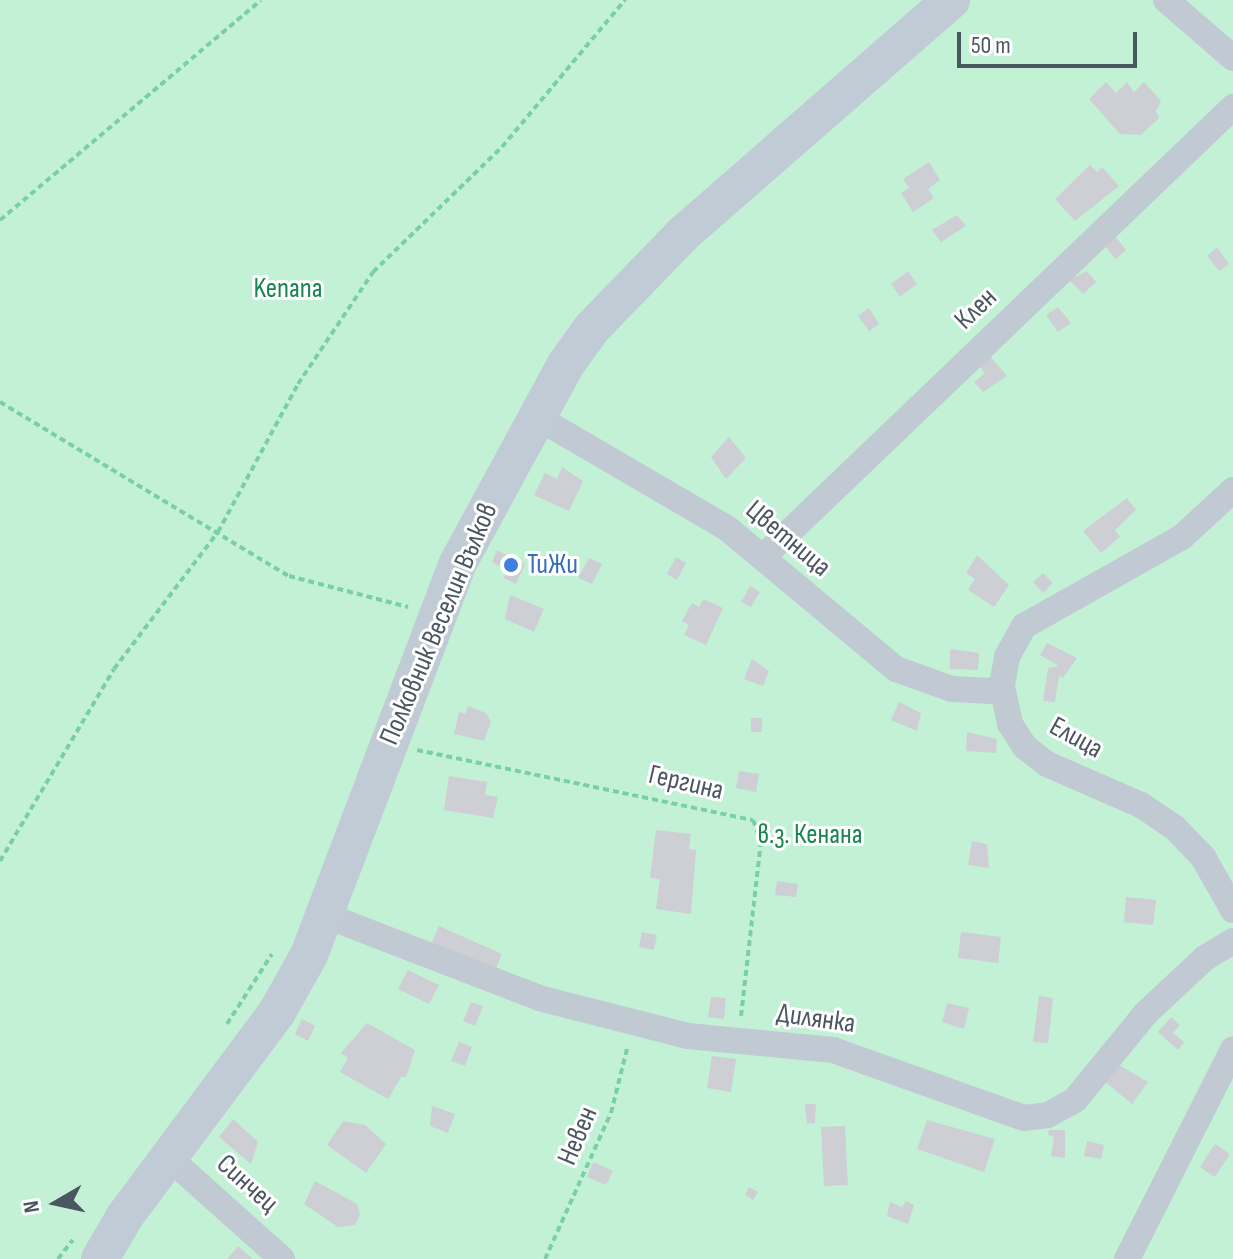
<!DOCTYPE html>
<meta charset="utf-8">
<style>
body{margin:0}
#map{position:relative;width:1233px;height:1259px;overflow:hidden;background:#f5f3f3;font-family:"Sofia Sans Condensed",sans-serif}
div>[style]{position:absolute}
.green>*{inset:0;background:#c3f1d5}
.building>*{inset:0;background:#cdcfd5}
.path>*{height:4px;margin-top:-2px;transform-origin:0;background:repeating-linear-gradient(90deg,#7ad0a6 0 6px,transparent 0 10px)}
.street>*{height:26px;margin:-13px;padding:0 13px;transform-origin:13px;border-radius:13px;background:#c1cad2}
.secondary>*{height:38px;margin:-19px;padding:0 19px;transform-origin:19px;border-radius:19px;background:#c1cbd6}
.dots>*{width:22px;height:22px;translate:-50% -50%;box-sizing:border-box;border:4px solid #fff;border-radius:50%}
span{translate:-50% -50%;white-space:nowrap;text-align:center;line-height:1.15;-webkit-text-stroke:6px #fff;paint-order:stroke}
.park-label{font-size:28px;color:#17864f}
.street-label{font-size:28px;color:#4a5661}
.shop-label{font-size:28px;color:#366cbe}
.left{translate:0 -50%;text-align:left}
.north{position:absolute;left:16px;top:1163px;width:80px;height:80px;-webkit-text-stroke:6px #fff;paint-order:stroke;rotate:261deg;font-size:22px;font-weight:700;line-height:32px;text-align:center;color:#4a5661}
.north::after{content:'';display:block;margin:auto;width:28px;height:36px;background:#4a5661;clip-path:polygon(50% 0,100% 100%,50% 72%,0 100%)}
.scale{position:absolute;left:957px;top:32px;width:180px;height:36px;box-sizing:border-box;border:4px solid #4a5661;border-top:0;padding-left:10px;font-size:24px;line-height:28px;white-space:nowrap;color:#4a5661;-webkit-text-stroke:6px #fff;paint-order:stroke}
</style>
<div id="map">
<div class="green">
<i style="clip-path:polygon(0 0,1233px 0,1233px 1259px,0 1259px)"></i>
</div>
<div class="building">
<i style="clip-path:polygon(1106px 82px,1116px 93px,1127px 82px,1134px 92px,1144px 82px,1161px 101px,1156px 111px,1159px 118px,1141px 135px,1120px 134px,1089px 99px)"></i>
<i style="clip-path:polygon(929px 162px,940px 180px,928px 189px,934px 198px,913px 212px,901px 193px,909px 188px,903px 179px)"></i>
<i style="clip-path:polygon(1090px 165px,1097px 172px,1102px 167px,1119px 186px,1075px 221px,1055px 199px)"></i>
<i style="clip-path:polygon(957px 215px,966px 226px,941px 242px,932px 230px)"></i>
<i style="clip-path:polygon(1114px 235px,1126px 250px,1116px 259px,1103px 244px)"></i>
<i style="clip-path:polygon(1217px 247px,1229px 264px,1219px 271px,1207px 256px)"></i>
<i style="clip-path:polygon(908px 271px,917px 284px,900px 297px,891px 284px)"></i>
<i style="clip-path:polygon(1087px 271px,1096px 282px,1083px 294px,1069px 280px)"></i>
<i style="clip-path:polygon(1058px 307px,1071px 323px,1058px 332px,1046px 315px)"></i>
<i style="clip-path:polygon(869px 308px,879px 324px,869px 331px,858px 316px)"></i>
<i style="clip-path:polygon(990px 356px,1007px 376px,983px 392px,974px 382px,985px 373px,979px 366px)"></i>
<i style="clip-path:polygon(729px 437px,746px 458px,726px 479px,711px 457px)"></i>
<i style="clip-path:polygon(562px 467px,583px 481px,569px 511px,534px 495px,545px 473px,557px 479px)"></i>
<i style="clip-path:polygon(1127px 498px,1136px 510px,1115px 530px,1120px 537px,1101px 553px,1083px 531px)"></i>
<i style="clip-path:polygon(497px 550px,525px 564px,516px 584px,504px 578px,507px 571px,492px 562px)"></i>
<i style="clip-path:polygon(977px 555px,1009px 585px,994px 607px,968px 590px,975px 579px,966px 573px)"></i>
<i style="clip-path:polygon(676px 557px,686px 563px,677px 580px,667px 574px)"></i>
<i style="clip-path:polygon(589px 558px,602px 564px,592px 584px,578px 578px)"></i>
<i style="clip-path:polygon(1043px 573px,1053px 583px,1043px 593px,1033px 582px)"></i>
<i style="clip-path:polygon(750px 586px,760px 592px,751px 607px,741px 602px)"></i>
<i style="clip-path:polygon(510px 595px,544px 609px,534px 632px,505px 619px)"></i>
<i style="clip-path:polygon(703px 599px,723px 608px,706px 645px,684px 635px,689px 625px,682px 621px,692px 603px,699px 607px)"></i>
<i style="clip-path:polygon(1047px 643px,1077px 658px,1063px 678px,1059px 676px,1055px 702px,1043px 701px,1048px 668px,1059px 666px,1040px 655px)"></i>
<i style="clip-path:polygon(950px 649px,979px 653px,978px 670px,950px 669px)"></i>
<i style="clip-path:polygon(752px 659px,769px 671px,763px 686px,744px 679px)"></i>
<i style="clip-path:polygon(899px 702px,921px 713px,917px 731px,891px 720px)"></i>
<i style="clip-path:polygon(468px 706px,486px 713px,491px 722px,484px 741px,454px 734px,459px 712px,465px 714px)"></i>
<i style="clip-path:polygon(751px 718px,762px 718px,762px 732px,751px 732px)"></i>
<i style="clip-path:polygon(967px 732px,997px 739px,996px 753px,966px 751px)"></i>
<i style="clip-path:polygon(739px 771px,759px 774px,756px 792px,736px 788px)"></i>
<i style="clip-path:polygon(449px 776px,487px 782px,485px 795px,498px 797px,493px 818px,444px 810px)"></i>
<i style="clip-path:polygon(656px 830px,691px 834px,689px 849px,696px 850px,691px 914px,656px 909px,660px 879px,650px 878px)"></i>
<i style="clip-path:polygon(972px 841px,987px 844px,989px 868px,968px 865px)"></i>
<i style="clip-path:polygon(777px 881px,798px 884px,796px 897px,775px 895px)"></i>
<i style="clip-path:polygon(1126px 897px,1156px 900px,1153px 925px,1124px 922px)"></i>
<i style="clip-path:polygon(439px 926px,502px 954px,492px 977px,429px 949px)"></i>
<i style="clip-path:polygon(642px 932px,657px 935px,654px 950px,639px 947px)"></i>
<i style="clip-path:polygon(961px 932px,1001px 937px,998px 963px,958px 958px)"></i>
<i style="clip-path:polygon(408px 970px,439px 985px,429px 1004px,398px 989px)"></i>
<i style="clip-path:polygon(1039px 996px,1053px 998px,1048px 1043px,1033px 1042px)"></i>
<i style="clip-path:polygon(711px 997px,726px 998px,724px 1019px,708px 1017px)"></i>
<i style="clip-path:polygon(471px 1002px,483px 1006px,475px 1026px,463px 1021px)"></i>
<i style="clip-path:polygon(947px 1003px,969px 1008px,964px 1029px,942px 1022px)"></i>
<i style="clip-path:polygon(811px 1013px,828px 1017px,825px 1030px,809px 1025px)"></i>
<i style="clip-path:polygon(1171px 1017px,1180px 1025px,1173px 1033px,1184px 1042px,1178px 1050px,1158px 1032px)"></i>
<i style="clip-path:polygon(302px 1019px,315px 1026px,308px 1041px,295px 1034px)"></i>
<i style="clip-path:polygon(367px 1023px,415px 1050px,406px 1077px,401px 1077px,388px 1099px,340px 1072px,348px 1058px,341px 1053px)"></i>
<i style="clip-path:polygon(459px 1042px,472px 1047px,465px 1066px,451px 1061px)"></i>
<i style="clip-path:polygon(712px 1056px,736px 1059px,731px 1092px,707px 1088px)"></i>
<i style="clip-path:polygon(1117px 1064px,1148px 1082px,1132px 1104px,1104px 1081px)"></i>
<i style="clip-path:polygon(805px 1104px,816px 1104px,815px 1123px,807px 1124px)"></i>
<i style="clip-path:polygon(432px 1106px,455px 1114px,448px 1133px,430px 1126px)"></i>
<i style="clip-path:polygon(233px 1119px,258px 1142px,251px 1164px,219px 1137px)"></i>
<i style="clip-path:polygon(927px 1120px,995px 1139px,984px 1172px,917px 1149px)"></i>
<i style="clip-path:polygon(343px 1121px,365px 1125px,386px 1144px,366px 1173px,327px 1145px)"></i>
<i style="clip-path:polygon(845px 1126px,848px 1185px,824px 1186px,821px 1127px)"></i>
<i style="clip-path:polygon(1049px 1130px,1065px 1130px,1065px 1158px,1051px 1156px,1054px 1137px,1048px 1135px)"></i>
<i style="clip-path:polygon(1087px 1141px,1104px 1145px,1101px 1159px,1084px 1156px)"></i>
<i style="clip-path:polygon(1215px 1144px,1230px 1154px,1215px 1177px,1200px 1167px)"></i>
<i style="clip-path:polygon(593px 1162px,613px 1171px,606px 1185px,587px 1177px)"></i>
<i style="clip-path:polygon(315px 1181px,357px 1204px,360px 1214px,355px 1225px,338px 1227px,304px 1204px)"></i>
<i style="clip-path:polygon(749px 1187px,758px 1192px,753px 1200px,745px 1195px)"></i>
<i style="clip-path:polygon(906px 1201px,914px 1205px,908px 1224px,887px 1216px,890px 1202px,902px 1207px)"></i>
<i style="clip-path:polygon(238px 1246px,253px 1259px,227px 1259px)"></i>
</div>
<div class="path">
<i style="left:0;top:220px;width:341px;rotate:-40.1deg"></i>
<i style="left:0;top:402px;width:337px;rotate:31.1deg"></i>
<i style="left:289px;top:576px;width:123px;rotate:14.6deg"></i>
<i style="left:417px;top:750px;width:343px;rotate:11.8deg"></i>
<i style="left:753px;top:820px;width:22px;rotate:69deg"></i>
<i style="left:761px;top:841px;width:176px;rotate:96.5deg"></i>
<i style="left:0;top:861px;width:223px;rotate:-59.3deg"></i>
<i style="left:114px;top:669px;width:172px;rotate:-52.8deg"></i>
<i style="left:218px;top:532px;width:168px;rotate:-61.6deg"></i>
<i style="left:298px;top:384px;width:135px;rotate:-56.2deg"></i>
<i style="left:373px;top:272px;width:180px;rotate:-44.1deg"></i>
<i style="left:502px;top:147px;width:192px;rotate:-50.1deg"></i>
<i style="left:227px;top:1024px;width:83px;rotate:-57.3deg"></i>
<i style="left:58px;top:1259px;width:24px;rotate:-52deg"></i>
<i style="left:545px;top:1259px;width:160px;rotate:-65.7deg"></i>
<i style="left:611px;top:1113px;width:70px;rotate:-76deg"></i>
</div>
<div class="street">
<i style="left:1166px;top:0;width:89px;rotate:40.9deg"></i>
<i style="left:535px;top:416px;width:224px;rotate:30.3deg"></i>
<i style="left:728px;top:529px;width:219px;rotate:39.8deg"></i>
<i style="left:896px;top:669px;width:59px;rotate:19.7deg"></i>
<i style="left:952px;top:689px;width:39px;rotate:3deg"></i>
<i style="left:991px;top:691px;width:12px;rotate:-24deg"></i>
<i style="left:1233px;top:490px;width:69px;rotate:137.3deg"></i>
<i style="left:1182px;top:537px;width:181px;rotate:150.6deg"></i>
<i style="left:1024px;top:626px;width:35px;rotate:119deg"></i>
<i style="left:1007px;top:657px;width:29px;rotate:100deg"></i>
<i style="left:1002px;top:686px;width:39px;rotate:78deg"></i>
<i style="left:1010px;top:724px;width:27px;rotate:57deg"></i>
<i style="left:1025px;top:747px;width:28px;rotate:38deg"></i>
<i style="left:1047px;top:764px;width:103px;rotate:23.6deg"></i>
<i style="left:1141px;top:805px;width:40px;rotate:34deg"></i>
<i style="left:1174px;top:827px;width:42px;rotate:46deg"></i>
<i style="left:1203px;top:857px;width:61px;rotate:60.5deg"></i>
<i style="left:763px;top:557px;width:651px;rotate:-43.75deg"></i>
<i style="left:327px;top:916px;width:227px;rotate:21.1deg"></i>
<i style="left:539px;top:998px;width:154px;rotate:14.3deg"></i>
<i style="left:688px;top:1036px;width:146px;rotate:5.5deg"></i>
<i style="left:833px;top:1050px;width:203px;rotate:19.6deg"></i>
<i style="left:1024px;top:1118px;width:24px;rotate:-7deg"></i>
<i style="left:1048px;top:1115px;width:31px;rotate:-29deg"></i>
<i style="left:1075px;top:1100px;width:112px;rotate:-50.8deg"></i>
<i style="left:1146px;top:1013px;width:81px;rotate:-43deg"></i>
<i style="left:1205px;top:958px;width:33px;rotate:-31deg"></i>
<i style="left:168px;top:1157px;width:153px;rotate:41.8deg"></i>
<i style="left:1127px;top:1259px;width:235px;rotate:-63.2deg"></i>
</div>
<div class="secondary">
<i style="left:100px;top:1259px;width:50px;rotate:-59.8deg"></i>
<i style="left:125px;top:1216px;width:254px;rotate:-53.3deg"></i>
<i style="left:277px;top:1012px;width:65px;rotate:-60.7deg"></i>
<i style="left:309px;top:955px;width:419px;rotate:-69.2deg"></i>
<i style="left:458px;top:563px;width:226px;rotate:-61.5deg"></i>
<i style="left:566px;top:364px;width:44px;rotate:-54.2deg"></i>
<i style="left:592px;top:328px;width:131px;rotate:-45.9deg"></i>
<i style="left:683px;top:234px;width:356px;rotate:-41.1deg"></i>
</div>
<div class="dots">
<i style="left:511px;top:565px;background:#3f7fe0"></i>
</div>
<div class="park-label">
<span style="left:288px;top:289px">Kenana</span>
<span style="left:810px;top:835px">в.з. Кенана</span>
</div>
<div class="street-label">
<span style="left:976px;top:309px;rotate:-44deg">Клен</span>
<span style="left:788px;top:539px;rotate:40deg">Цветница</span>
<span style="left:439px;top:624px;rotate:-67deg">Полковник Веселин Вълков</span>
<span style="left:1076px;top:738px;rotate:29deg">Елица</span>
<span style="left:686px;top:783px;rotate:13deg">Гергина</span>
<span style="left:816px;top:1019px;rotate:8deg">Дилянка</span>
<span style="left:578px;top:1136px;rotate:-67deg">Невен</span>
<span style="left:247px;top:1184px;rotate:42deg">Синчец</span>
</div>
<div class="shop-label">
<span class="left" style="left:527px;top:565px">ТиЖи</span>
</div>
<div class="north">N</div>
<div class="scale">50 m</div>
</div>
